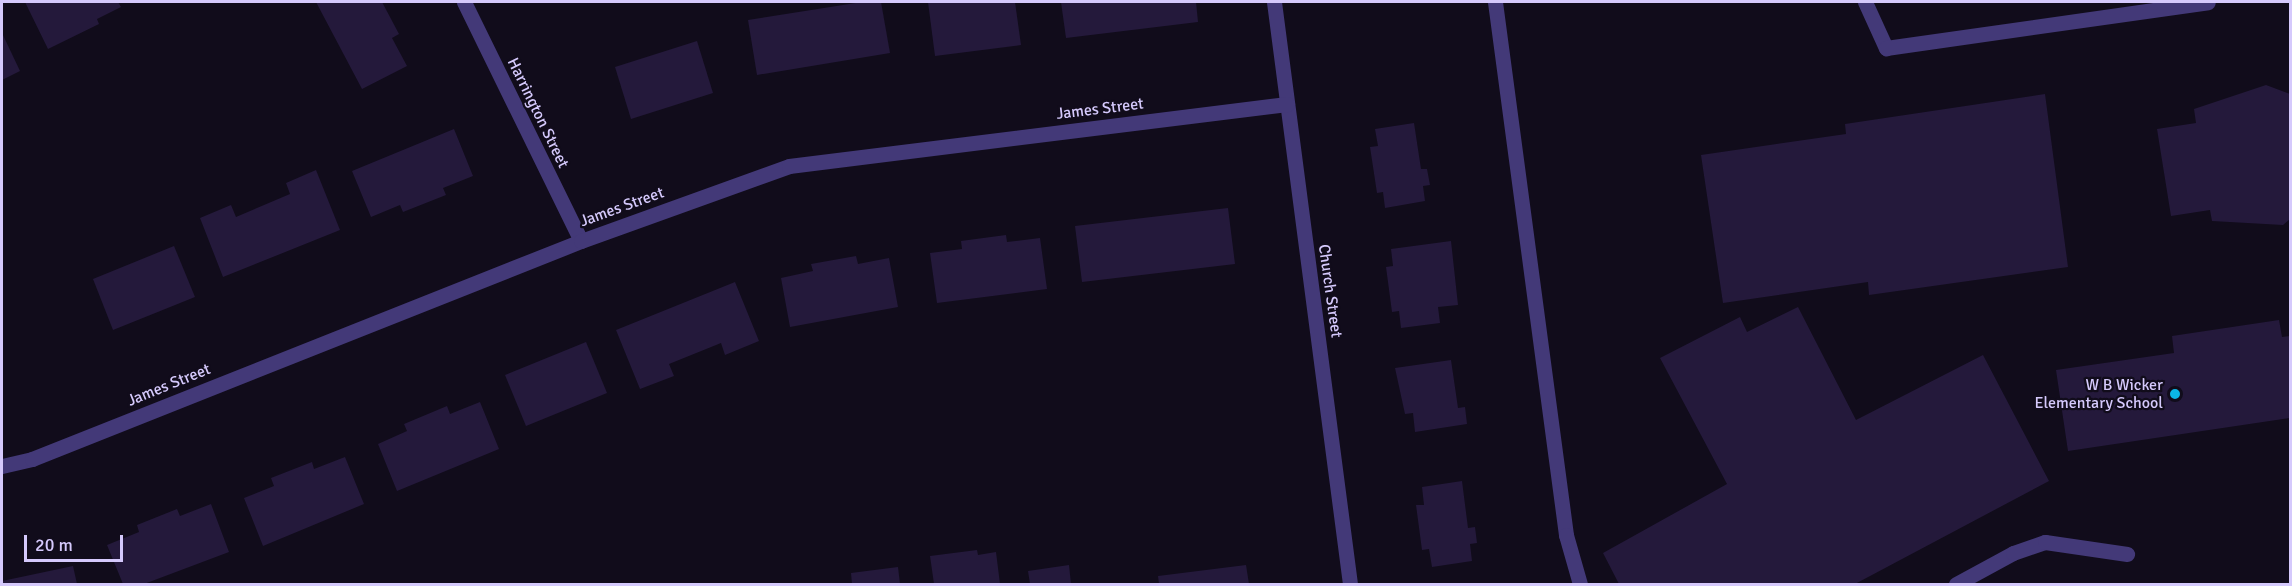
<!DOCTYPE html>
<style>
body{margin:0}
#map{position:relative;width:2292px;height:586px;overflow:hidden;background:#110c1b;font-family:Signika,sans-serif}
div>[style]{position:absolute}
.building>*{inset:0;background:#24193b}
.service>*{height:15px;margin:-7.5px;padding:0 7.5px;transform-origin:7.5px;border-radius:7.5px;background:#433978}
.minor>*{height:15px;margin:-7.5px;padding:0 7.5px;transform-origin:7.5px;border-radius:7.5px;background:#433978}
.dots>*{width:16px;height:16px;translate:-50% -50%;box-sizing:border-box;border:3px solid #110c1b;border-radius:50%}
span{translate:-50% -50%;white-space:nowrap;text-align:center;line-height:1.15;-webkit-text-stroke:4.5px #110c1b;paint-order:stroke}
.street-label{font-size:16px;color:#d5c9fc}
.poi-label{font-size:16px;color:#d5c9fc}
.right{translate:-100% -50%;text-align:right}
.frame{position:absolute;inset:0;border:3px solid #d5c9fc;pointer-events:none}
.scale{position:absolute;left:24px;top:535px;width:99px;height:27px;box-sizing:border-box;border:3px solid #d5c9fc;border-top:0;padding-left:8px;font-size:18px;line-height:21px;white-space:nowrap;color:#d5c9fc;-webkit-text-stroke:4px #110c1b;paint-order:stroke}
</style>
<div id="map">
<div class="building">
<i style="clip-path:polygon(25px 2px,118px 2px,121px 7px,97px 19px,99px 24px,48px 49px)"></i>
<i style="clip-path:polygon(316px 2px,382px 2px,399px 34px,392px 38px,407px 66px,362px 89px)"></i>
<i style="clip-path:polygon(862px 2px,881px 2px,890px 53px,757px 75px,748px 20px)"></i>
<i style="clip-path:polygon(928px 2px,1015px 2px,1021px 45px,935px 56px)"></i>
<i style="clip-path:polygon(1061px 2px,1196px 2px,1198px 22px,1066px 38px)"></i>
<i style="clip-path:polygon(2px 33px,20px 71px,2px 80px)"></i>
<i style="clip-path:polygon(697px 41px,713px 93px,631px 119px,615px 67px)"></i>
<i style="clip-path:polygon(2266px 85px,2290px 94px,2290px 219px,2283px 225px,2212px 221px,2210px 210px,2171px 216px,2157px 129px,2196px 123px,2194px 109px)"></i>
<i style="clip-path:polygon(2045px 94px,2068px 267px,1869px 295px,1868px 282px,1723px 303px,1701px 155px,1846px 134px,1845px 124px)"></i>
<i style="clip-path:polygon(1414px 123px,1421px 169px,1427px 169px,1430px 185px,1423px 186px,1425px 201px,1385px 208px,1383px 192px,1377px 193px,1370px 147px,1378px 146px,1375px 129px)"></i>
<i style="clip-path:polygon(454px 129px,473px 176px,443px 188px,446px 195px,403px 212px,400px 205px,371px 217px,352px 171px)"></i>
<i style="clip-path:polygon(316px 170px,340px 230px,223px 277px,200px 218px,231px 205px,236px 217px,290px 194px,286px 183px)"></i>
<i style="clip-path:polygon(1228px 208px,1235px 264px,1082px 282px,1075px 226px)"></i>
<i style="clip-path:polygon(1006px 235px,1007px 242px,1040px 238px,1047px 289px,937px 303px,930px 253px,962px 249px,961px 241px)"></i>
<i style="clip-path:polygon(1451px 241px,1458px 305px,1438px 307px,1440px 323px,1401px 328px,1399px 311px,1392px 312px,1386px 267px,1393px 266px,1391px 249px)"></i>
<i style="clip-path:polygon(174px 246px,195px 297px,113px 330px,93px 279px)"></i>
<i style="clip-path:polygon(856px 256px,858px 264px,889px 258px,898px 307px,790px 327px,781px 278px,813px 271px,811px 264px)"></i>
<i style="clip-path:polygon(735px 282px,759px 341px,725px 355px,721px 343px,669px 364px,674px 376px,640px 389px,616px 330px)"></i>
<i style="clip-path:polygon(1798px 307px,1856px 420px,1983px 355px,2049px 481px,1855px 584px,1619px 584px,1603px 553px,1727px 484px,1660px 358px,1740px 317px,1747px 332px)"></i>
<i style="clip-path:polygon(2279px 320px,2282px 337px,2290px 336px,2290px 418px,2068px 451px,2056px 370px,2174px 353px,2172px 336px)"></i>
<i style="clip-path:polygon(586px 342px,607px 393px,526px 426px,505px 375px)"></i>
<i style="clip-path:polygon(1451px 360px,1458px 408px,1465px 407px,1467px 424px,1415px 432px,1413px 413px,1405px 414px,1395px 368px)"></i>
<i style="clip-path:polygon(480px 402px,499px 449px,397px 491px,378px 444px,407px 431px,404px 424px,447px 406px,450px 414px)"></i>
<i style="clip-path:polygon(345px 457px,364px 504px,263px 546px,244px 498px,274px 486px,271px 478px,312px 462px,314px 469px)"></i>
<i style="clip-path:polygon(1462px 481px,1468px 528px,1475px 527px,1477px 543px,1470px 544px,1472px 561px,1432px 567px,1429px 549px,1422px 550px,1416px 505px,1424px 505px,1422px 487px)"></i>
<i style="clip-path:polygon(211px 504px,229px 552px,144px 584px,123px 584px,107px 545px,139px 532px,137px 525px,177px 509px,180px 516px)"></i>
<i style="clip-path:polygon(977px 550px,978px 555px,996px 552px,1000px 584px,934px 584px,930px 556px)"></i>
<i style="clip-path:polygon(1069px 565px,1071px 584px,1030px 584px,1028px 571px)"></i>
<i style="clip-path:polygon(1246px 565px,1249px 584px,1159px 584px,1158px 576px)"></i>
<i style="clip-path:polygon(73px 566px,77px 584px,2px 584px,2px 581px)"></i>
<i style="clip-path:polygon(898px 567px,900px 584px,852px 584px,851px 573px)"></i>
</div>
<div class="service">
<i style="left:1495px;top:2px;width:538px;rotate:82.41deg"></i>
<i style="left:1566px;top:535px;width:51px;rotate:74.1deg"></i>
<i style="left:1865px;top:2px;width:51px;rotate:65.5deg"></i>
<i style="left:1886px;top:48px;width:325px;rotate:-8.1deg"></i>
<i style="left:1956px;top:584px;width:65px;rotate:-28.5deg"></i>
<i style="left:2013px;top:553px;width:34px;rotate:-19deg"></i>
<i style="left:2045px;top:542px;width:83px;rotate:8.3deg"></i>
</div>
<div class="minor">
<i style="left:464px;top:2px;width:266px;rotate:63.9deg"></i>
<i style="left:1274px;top:2px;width:587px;rotate:82.56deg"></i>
<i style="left:2px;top:466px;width:31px;rotate:-13deg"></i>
<i style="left:32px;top:459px;width:591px;rotate:-21.66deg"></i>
<i style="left:581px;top:241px;width:221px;rotate:-19.8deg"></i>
<i style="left:789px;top:166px;width:502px;rotate:-7.1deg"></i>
</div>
<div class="dots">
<i style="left:2175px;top:394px;background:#0bb5e6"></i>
</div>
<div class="street-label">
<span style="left:1100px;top:109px;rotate:-7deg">James Street</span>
<span style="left:538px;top:113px;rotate:64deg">Harrington Street</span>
<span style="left:622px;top:207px;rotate:-20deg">James Street</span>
<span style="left:1330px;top:291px;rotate:82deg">Church Street</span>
<span style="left:169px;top:385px;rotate:-22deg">James Street</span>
</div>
<div class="poi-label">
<span class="right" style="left:2163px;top:394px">W B Wicker<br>Elementary School</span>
</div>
<div class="frame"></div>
<div class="scale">20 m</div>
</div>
